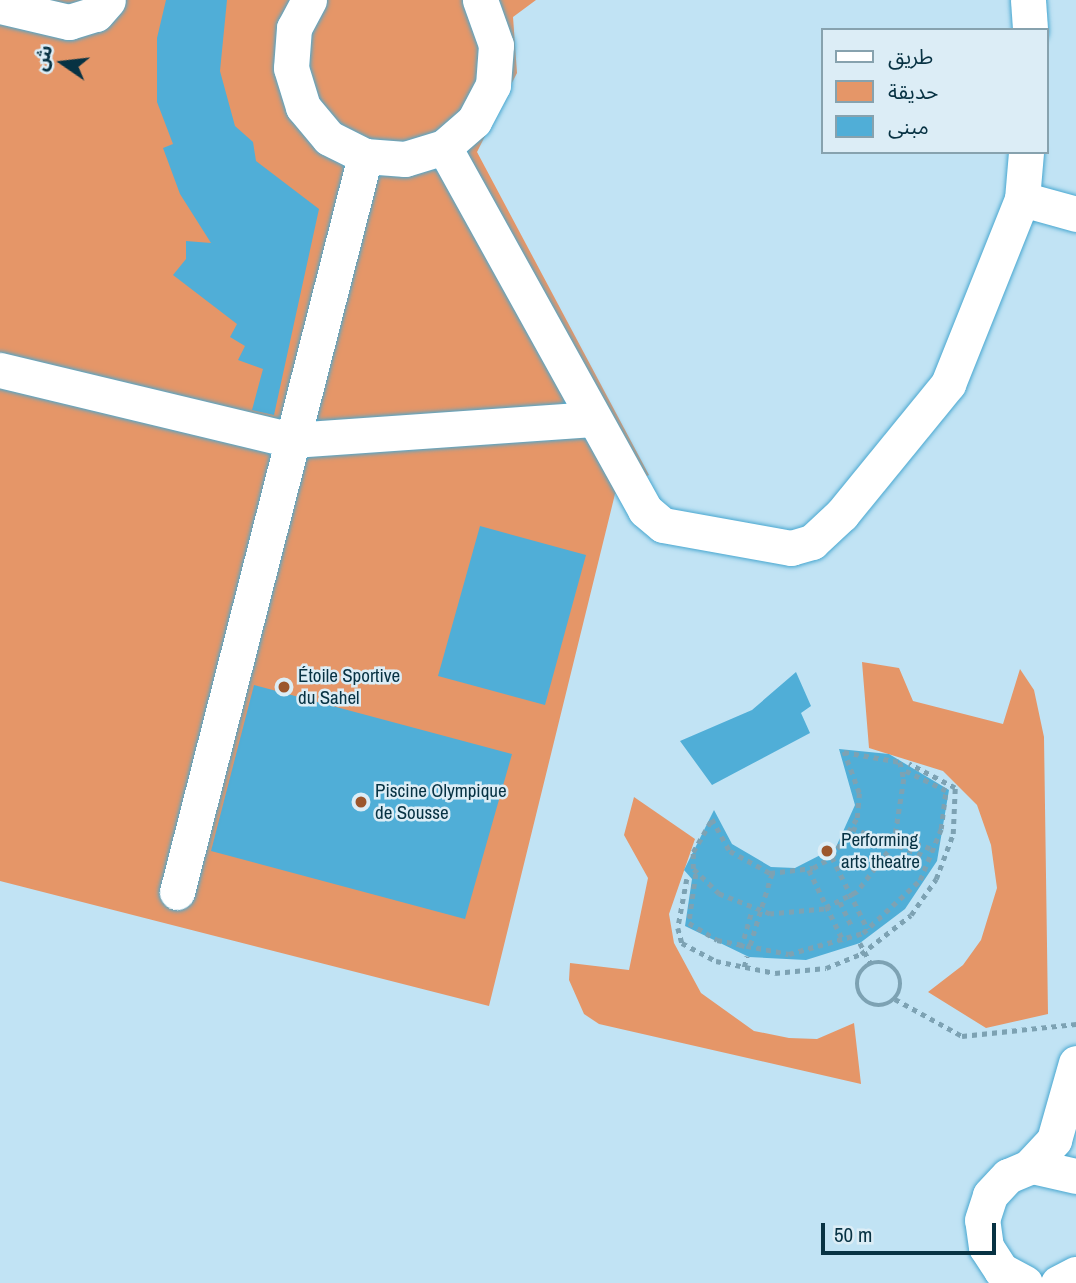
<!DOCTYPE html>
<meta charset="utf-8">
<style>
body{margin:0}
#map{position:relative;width:1076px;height:1283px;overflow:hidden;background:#c1e3f4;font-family:"Archivo Narrow","Noto Sans Arabic",sans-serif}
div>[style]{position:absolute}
.green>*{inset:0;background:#e59668}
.building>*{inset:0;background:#50aed7}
.path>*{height:4.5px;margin-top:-2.25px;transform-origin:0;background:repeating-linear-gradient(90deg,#7da2b3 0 5px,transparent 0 10px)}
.path>.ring{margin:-2.25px;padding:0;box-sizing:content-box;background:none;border:4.5px solid #7da2b3;border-radius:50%}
.roads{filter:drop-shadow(0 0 2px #48a7d0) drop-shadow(0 0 2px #48a7d0)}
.minor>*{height:35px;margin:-17.5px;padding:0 17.5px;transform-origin:17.5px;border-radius:17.5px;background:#fff}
.dots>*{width:19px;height:19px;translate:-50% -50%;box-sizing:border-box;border:4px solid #dcedf6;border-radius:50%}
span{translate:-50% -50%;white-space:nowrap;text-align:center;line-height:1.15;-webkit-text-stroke:5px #dcedf6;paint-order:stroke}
.poi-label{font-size:19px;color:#073243}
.left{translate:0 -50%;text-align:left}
.legend{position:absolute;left:821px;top:28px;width:228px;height:126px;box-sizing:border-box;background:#dcedf6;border:2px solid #87a2ae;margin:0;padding:9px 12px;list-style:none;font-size:21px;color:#073243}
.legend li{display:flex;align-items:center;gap:14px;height:35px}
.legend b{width:35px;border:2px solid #87a2ae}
.north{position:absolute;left:28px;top:28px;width:70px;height:70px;-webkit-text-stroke:5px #dcedf6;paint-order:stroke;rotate:284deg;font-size:19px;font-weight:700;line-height:28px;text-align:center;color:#073243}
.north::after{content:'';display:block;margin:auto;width:24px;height:32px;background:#073243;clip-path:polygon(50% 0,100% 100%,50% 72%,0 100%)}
.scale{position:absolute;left:821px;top:1223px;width:175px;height:32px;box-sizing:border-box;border:4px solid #073243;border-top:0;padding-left:9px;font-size:21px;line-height:24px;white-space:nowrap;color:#073243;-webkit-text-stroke:5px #dcedf6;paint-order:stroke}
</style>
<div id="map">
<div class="green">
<i style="clip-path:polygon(0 0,536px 0,513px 17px,517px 73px,477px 152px,649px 475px,615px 494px,489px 1006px,0 881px)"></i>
<i style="clip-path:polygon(862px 662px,899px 668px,913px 701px,1003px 724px,1020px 669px,1034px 690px,1044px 737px,1048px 1014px,986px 1028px,928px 992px,963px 965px,981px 940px,997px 888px,991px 845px,977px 805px,943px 771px,869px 748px)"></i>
<i style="clip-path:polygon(634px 797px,695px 839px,669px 914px,674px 943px,701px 993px,754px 1031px,789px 1038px,817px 1039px,854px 1023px,861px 1084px,599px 1024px,584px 1014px,569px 980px,570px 963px,629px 970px,648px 878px,624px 835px)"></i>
</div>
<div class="building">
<i style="clip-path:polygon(166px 0,227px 0,220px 71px,235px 126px,253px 142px,256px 161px,319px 209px,274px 415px,252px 410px,263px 369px,238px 360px,245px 346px,230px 337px,237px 324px,173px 275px,186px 259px,186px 241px,211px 243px,180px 194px,163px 148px,173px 144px,157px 102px,157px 38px)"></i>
<i style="clip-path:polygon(480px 526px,586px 555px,545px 705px,438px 676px)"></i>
<i style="clip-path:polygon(796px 672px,811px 706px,801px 713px,810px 733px,712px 785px,680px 741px,752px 710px)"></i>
<i style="clip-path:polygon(254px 685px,512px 754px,465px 919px,211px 851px)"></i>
<i style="clip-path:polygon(839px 749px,889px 754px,949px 790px,937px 861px,905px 909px,860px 943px,806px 960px,749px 957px,685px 926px,692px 879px,684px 870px,714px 810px,732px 844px,771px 867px,795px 868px,836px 847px,855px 805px)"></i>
</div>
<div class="path">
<i style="left:844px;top:752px;width:57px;rotate:10.1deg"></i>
<i style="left:900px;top:762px;width:17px;rotate:77deg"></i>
<i style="left:904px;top:779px;width:66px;rotate:98.7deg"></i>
<i style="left:894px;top:844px;width:61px;rotate:127.6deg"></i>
<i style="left:857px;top:892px;width:37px;rotate:153deg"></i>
<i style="left:824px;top:909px;width:54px;rotate:174.7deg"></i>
<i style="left:770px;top:914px;width:55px;rotate:-158.6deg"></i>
<i style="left:719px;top:894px;width:36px;rotate:-136deg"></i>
<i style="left:693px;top:869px;width:17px;rotate:-90deg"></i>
<i style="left:693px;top:852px;width:38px;rotate:-60deg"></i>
<i style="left:712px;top:819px;width:37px;rotate:61deg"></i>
<i style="left:730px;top:851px;width:46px;rotate:28.8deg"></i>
<i style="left:770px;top:873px;width:43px;rotate:-6.6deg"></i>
<i style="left:813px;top:868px;width:22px;rotate:-30deg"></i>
<i style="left:832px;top:857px;width:46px;rotate:-57.3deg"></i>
<i style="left:857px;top:818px;width:25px;rotate:-85deg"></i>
<i style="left:859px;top:793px;width:44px;rotate:-110.1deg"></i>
<i style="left:852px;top:828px;width:78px;rotate:21deg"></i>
<i style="left:897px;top:837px;width:40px;rotate:18.9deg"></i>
<i style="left:832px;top:857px;width:81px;rotate:63.7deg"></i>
<i style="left:809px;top:870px;width:80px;rotate:64.1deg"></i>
<i style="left:696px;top:874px;width:49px;rotate:98.1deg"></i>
<i style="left:689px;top:923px;width:33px;rotate:31deg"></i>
<i style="left:717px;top:940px;width:73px;rotate:11deg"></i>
<i style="left:789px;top:954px;width:77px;rotate:-15.8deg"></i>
<i style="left:863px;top:933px;width:78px;rotate:-42.9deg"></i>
<i style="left:920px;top:880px;width:55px;rotate:-67.6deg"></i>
<i style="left:941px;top:829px;width:38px;rotate:-83deg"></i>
<i style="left:946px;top:791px;width:50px;rotate:-153.9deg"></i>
<i style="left:687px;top:879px;width:50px;rotate:100.4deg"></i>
<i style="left:678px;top:928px;width:16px;rotate:75deg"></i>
<i style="left:682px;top:943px;width:38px;rotate:28deg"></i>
<i style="left:716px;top:961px;width:60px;rotate:11.5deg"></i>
<i style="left:775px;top:973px;width:51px;rotate:-5.6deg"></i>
<i style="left:826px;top:968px;width:38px;rotate:-22deg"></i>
<i style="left:861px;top:954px;width:63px;rotate:-38deg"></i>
<i style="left:911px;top:915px;width:44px;rotate:-55.2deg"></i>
<i style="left:936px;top:879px;width:48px;rotate:-69.3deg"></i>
<i style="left:953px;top:834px;width:46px;rotate:-87.5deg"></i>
<i style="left:955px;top:788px;width:52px;rotate:-152.4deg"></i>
<i style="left:840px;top:902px;width:25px;rotate:64deg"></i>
<i style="left:860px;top:943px;width:24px;rotate:62deg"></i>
<i style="left:750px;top:945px;width:75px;rotate:-73deg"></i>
<i style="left:741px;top:948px;width:40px;rotate:-74deg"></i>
<i class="ring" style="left:857px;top:962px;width:39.5px;height:39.5px"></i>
<i style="left:744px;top:967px;width:11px;rotate:-75deg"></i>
<i style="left:895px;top:999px;width:77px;rotate:28.9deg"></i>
<i style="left:962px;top:1036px;width:115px;rotate:-6deg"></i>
</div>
<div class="roads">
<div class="minor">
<i style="left:309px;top:0;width:32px;rotate:118deg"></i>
<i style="left:294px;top:28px;width:40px;rotate:94.3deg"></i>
<i style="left:291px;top:68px;width:41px;rotate:72.9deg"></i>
<i style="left:303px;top:107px;width:40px;rotate:50deg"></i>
<i style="left:329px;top:138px;width:40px;rotate:26.6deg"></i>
<i style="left:365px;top:156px;width:40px;rotate:4.3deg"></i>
<i style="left:405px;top:159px;width:41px;rotate:-17.1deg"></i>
<i style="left:444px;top:147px;width:40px;rotate:-41deg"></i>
<i style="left:474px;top:121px;width:41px;rotate:-62.2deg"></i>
<i style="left:493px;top:85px;width:40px;rotate:-85.7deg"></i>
<i style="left:496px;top:45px;width:48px;rotate:-109.6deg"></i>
<i style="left:1028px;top:0;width:30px;rotate:86deg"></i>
<i style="left:0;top:6px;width:71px;rotate:13.1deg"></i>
<i style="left:69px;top:22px;width:28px;rotate:-17deg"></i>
<i style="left:96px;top:14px;width:18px;rotate:-49deg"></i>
<i style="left:444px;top:147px;width:415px;rotate:61deg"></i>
<i style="left:645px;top:510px;width:23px;rotate:40deg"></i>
<i style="left:663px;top:525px;width:130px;rotate:10.2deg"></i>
<i style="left:791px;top:548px;width:22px;rotate:-16deg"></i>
<i style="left:812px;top:542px;width:41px;rotate:-43deg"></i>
<i style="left:842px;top:514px;width:168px;rotate:-50.8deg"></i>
<i style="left:948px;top:384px;width:199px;rotate:-68.2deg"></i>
<i style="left:1022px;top:199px;width:47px;rotate:-85.1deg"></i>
<i style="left:1022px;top:199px;width:56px;rotate:15.5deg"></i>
<i style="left:0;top:370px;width:300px;rotate:13.5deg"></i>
<i style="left:292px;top:440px;width:302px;rotate:-4deg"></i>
<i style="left:177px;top:892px;width:760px;rotate:-75.67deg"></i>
<i style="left:1029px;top:1167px;width:37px;rotate:-47deg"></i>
<i style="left:1054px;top:1140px;width:80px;rotate:-74.1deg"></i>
<i style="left:1025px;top:1283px;width:27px;rotate:-152deg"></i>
<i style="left:1001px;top:1270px;width:27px;rotate:-123deg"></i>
<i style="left:986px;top:1247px;width:27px;rotate:-98deg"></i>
<i style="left:982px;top:1220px;width:26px;rotate:-72deg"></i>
<i style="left:990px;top:1195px;width:26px;rotate:-47deg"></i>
<i style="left:1008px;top:1176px;width:26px;rotate:-23deg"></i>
<i style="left:1032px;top:1166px;width:45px;rotate:12.8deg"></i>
<i style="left:1058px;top:1283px;width:20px;rotate:-27deg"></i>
</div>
</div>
<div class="dots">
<i style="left:284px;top:687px;background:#9c562c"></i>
<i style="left:361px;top:802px;background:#9c562c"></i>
<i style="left:827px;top:851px;background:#9c562c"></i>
</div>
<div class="poi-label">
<span class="left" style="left:298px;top:687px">Étoile Sportive<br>du Sahel</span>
<span class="left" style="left:375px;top:802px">Piscine Olympique<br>de Sousse</span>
<span class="left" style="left:841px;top:851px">Performing<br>arts theatre</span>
</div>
<ul class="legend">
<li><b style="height:9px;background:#fff"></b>طريق</li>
<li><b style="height:19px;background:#e59668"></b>حديقة</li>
<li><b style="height:19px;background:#50aed7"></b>مبنى</li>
</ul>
<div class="north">ش</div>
<div class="scale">50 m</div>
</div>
